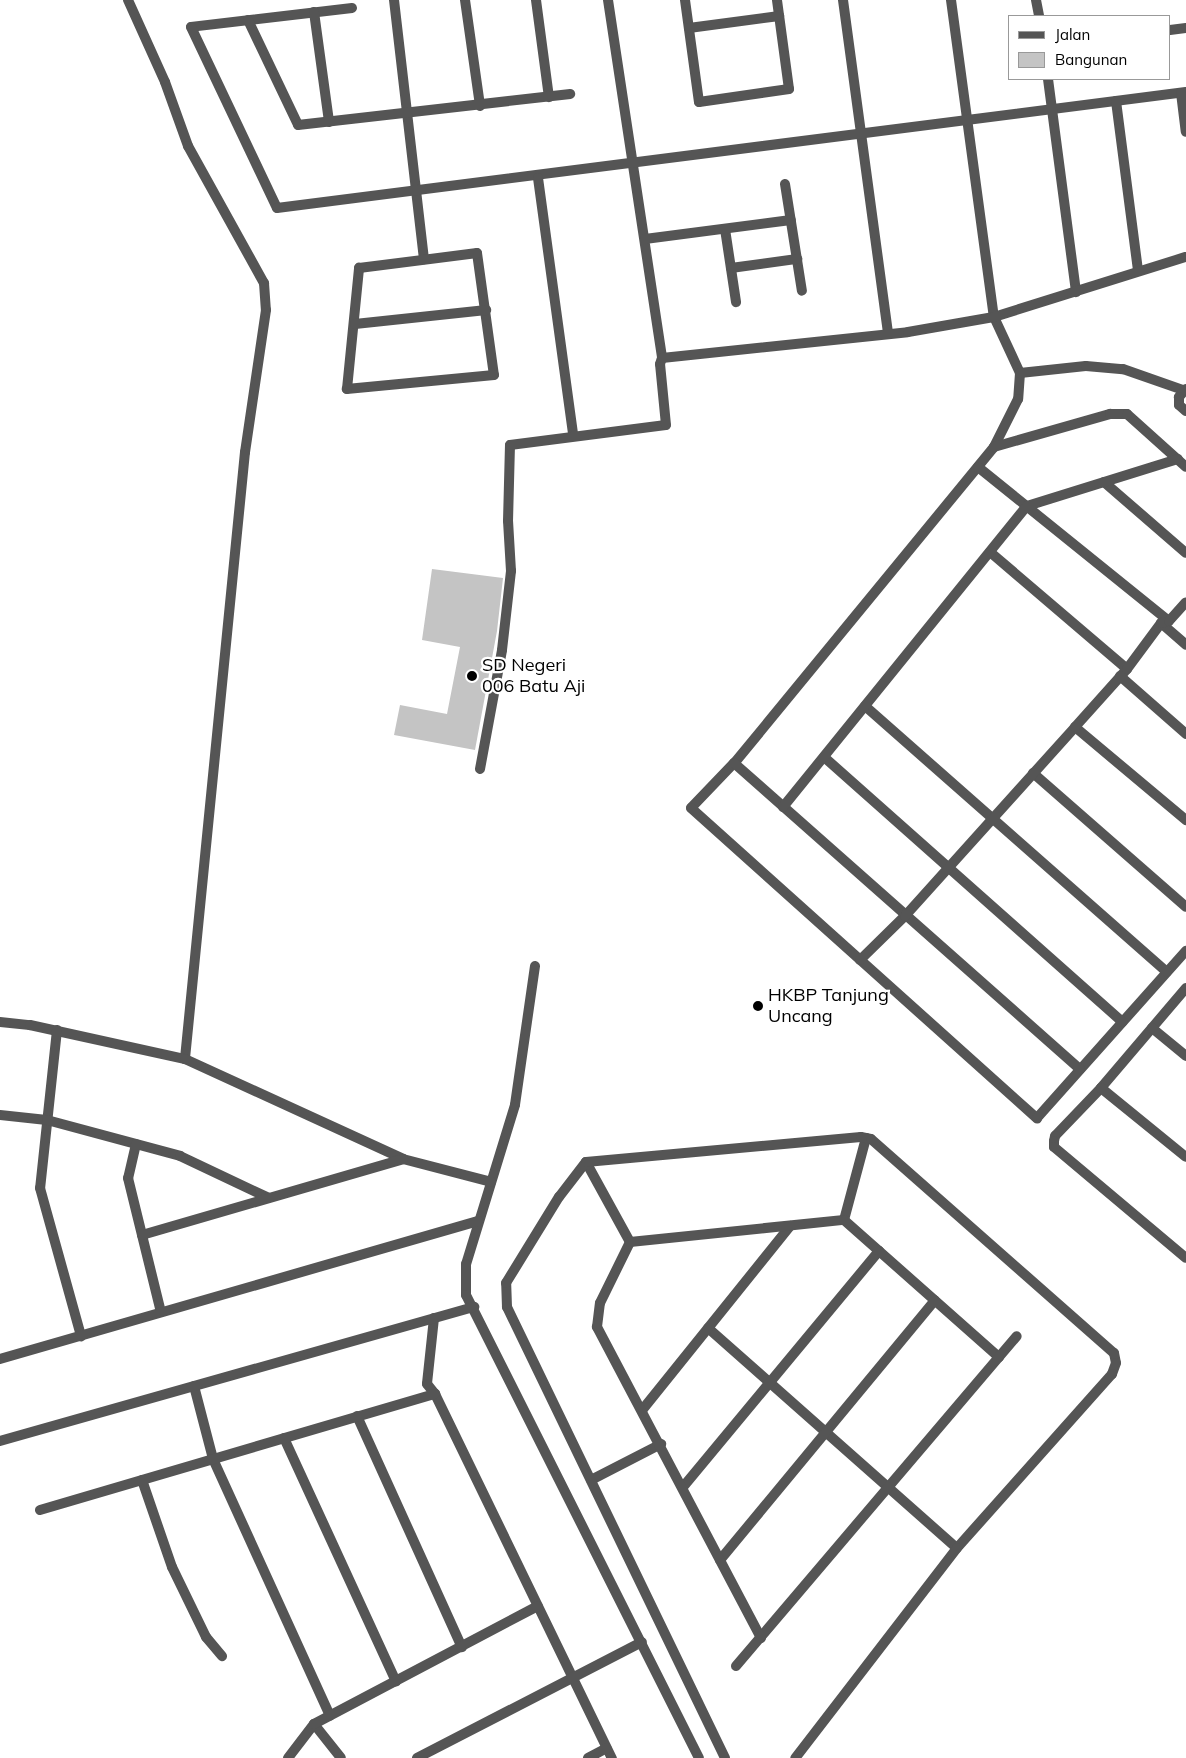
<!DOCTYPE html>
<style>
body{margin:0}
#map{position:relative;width:1186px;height:1758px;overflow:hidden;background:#fff;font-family:Mulish,sans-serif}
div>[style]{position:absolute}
.building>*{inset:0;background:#c4c4c4}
.minor>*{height:10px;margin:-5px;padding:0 5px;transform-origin:5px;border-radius:5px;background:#555}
.dots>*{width:14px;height:14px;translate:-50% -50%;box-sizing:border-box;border:2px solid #fff;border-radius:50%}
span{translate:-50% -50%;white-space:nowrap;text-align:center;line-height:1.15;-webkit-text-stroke:4.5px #fff;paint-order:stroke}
.poi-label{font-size:18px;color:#000}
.left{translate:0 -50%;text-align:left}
.legend{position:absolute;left:1008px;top:15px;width:162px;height:65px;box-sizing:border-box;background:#fff;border:1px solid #999;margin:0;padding:6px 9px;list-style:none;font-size:15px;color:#000}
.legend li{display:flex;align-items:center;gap:10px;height:25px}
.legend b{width:25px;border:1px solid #999}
</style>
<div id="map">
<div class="building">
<i style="clip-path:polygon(432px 569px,503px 578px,497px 631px,475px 750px,394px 735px,400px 705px,447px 714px,460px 647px,422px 640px)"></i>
</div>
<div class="minor">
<i style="left:128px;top:0;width:90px;rotate:65.7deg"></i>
<i style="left:165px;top:82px;width:68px;rotate:70.2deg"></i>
<i style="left:188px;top:146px;width:157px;rotate:61deg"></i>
<i style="left:264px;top:283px;width:27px;rotate:86deg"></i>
<i style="left:266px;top:310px;width:144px;rotate:98.4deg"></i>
<i style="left:245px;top:452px;width:610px;rotate:95.65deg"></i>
<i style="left:394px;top:0;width:261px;rotate:83.4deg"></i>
<i style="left:465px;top:0;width:107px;rotate:81.9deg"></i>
<i style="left:536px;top:0;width:98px;rotate:82.4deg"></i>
<i style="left:608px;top:0;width:362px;rotate:81.4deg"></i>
<i style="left:685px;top:0;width:103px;rotate:82.2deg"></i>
<i style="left:699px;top:102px;width:91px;rotate:-8.2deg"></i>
<i style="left:789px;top:89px;width:90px;rotate:-97.7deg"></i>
<i style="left:843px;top:0;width:336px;rotate:82.3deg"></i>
<i style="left:951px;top:0;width:320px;rotate:82.3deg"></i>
<i style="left:994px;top:317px;width:62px;rotate:65.1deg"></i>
<i style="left:1020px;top:373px;width:26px;rotate:94deg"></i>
<i style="left:1018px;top:399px;width:54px;rotate:116.6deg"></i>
<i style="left:994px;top:447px;width:409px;rotate:129.4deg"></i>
<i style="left:734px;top:763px;width:62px;rotate:133.7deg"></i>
<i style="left:691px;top:808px;width:465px;rotate:41.9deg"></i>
<i style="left:1037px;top:1118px;width:224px;rotate:-48.3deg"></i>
<i style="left:1036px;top:0;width:16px;rotate:79deg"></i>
<i style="left:352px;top:8px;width:162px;rotate:173.3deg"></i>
<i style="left:191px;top:27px;width:200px;rotate:64.6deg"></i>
<i style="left:277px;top:208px;width:916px;rotate:-7.27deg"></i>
<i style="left:314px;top:12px;width:111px;rotate:82.2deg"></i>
<i style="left:248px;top:20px;width:116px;rotate:64.5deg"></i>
<i style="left:298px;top:125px;width:274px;rotate:-6.5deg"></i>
<i style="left:689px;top:28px;width:91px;rotate:-7.6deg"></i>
<i style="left:1170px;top:30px;width:16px;rotate:-7deg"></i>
<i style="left:1048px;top:79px;width:215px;rotate:82.5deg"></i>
<i style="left:1181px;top:93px;width:39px;rotate:83deg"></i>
<i style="left:1116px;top:101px;width:171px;rotate:82.6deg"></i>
<i style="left:538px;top:178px;width:259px;rotate:82.2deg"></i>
<i style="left:785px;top:184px;width:108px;rotate:81deg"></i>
<i style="left:725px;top:229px;width:74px;rotate:81.4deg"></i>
<i style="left:645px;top:239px;width:147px;rotate:-7.4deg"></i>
<i style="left:477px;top:253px;width:123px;rotate:82.1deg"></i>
<i style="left:494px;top:375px;width:148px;rotate:174.6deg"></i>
<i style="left:347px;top:389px;width:122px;rotate:-84.3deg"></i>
<i style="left:359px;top:268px;width:119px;rotate:-7.2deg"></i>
<i style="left:731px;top:268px;width:67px;rotate:-7.8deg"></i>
<i style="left:355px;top:324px;width:132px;rotate:-6.1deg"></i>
<i style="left:1020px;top:373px;width:66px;rotate:-6.1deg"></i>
<i style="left:1086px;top:366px;width:37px;rotate:5deg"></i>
<i style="left:1123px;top:369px;width:64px;rotate:19.3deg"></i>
<i style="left:1186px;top:389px;width:11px;rotate:131deg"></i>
<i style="left:1179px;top:397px;width:8px;rotate:90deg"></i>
<i style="left:1179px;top:405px;width:9px;rotate:41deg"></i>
<i style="left:994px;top:447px;width:121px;rotate:-15.9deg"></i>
<i style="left:1110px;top:414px;width:17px"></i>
<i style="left:1127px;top:414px;width:79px;rotate:41.9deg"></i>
<i style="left:978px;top:467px;width:245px;rotate:38.9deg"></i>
<i style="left:1104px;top:482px;width:108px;rotate:40.9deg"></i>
<i style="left:990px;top:552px;width:180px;rotate:40.5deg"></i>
<i style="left:1161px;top:623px;width:33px;rotate:41deg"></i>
<i style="left:1120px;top:676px;width:88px;rotate:41.3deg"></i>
<i style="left:865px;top:706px;width:402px;rotate:41.4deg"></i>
<i style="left:1075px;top:727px;width:145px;rotate:40deg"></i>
<i style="left:824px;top:757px;width:399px;rotate:41.6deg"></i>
<i style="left:734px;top:763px;width:462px;rotate:41.5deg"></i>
<i style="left:480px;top:769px;width:121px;rotate:-79.5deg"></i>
<i style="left:502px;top:650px;width:80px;rotate:-83.5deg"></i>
<i style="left:511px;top:571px;width:50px;rotate:-93.4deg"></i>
<i style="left:508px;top:521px;width:76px;rotate:-88.5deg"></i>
<i style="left:510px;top:445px;width:157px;rotate:-7.3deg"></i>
<i style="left:666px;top:425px;width:61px;rotate:-95.6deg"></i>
<i style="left:660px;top:364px;width:6px;rotate:-72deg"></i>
<i style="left:662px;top:358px;width:247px;rotate:-6deg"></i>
<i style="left:908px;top:332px;width:87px;rotate:-9.9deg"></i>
<i style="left:994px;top:317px;width:201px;rotate:-17.4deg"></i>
<i style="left:1033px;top:773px;width:203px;rotate:41.2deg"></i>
<i style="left:783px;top:807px;width:387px;rotate:-51deg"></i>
<i style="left:1027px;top:506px;width:158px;rotate:-17.3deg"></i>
<i style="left:860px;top:960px;width:63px;rotate:-44.4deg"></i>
<i style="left:905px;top:916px;width:254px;rotate:-48deg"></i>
<i style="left:1075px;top:727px;width:78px;rotate:-48.1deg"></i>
<i style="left:1127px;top:669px;width:57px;rotate:-53.5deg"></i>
<i style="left:1161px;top:623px;width:8px;rotate:-14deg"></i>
<i style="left:1169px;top:621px;width:25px;rotate:-48deg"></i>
<i style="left:535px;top:966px;width:140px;rotate:98.2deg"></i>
<i style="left:515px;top:1105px;width:166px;rotate:107.1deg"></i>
<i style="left:466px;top:1264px;width:31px;rotate:90deg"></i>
<i style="left:466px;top:1295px;width:518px;rotate:63.29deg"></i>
<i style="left:1186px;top:988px;width:131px;rotate:130.4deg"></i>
<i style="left:1101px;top:1088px;width:66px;rotate:133.8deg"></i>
<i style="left:1055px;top:1136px;width:5px;rotate:101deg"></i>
<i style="left:1054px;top:1141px;width:6px;rotate:90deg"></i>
<i style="left:1054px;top:1147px;width:172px;rotate:40.1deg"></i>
<i style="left:0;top:1022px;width:30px;rotate:6deg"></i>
<i style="left:30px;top:1025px;width:159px;rotate:12.4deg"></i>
<i style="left:185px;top:1059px;width:240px;rotate:24.6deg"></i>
<i style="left:403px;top:1159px;width:91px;rotate:14.6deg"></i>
<i style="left:1152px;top:1028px;width:44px;rotate:39.5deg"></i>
<i style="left:57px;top:1030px;width:159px;rotate:96.1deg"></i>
<i style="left:40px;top:1188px;width:154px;rotate:74.5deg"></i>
<i style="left:1101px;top:1088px;width:109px;rotate:39.1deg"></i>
<i style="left:0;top:1115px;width:47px;rotate:6.1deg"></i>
<i style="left:47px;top:1120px;width:138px;rotate:15.1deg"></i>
<i style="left:180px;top:1156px;width:98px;rotate:25.3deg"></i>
<i style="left:136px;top:1144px;width:35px;rotate:103deg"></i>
<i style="left:128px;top:1178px;width:138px;rotate:76.2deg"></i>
<i style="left:586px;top:1162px;width:91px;rotate:61.2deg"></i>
<i style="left:844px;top:1220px;width:85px;rotate:-75deg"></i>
<i style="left:142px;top:1235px;width:272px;rotate:-16.2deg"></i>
<i style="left:434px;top:1318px;width:66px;rotate:96.1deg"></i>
<i style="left:427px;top:1384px;width:13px;rotate:51deg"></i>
<i style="left:435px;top:1394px;width:405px;rotate:64.1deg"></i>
<i style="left:708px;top:1328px;width:332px;rotate:41.5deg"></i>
<i style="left:0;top:1359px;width:498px;rotate:-16.1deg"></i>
<i style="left:194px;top:1386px;width:75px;rotate:75.4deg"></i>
<i style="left:213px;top:1459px;width:282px;rotate:65.5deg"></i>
<i style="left:643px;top:1409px;width:235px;rotate:-51.2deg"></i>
<i style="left:357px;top:1416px;width:254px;rotate:65.6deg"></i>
<i style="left:284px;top:1438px;width:268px;rotate:65.3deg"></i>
<i style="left:0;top:1441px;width:493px;rotate:-15.8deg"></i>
<i style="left:142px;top:1480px;width:92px;rotate:71deg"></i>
<i style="left:172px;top:1567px;width:78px;rotate:64.1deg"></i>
<i style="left:206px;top:1637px;width:25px;rotate:50deg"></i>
<i style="left:591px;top:1480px;width:79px;rotate:-27.2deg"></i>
<i style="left:683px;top:1487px;width:307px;rotate:-50.3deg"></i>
<i style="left:40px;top:1510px;width:412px;rotate:-16.4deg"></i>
<i style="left:720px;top:1560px;width:337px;rotate:-50.4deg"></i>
<i style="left:761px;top:1638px;width:352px;rotate:-117.8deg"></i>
<i style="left:597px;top:1327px;width:24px;rotate:-83deg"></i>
<i style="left:600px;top:1303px;width:68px;rotate:-63.8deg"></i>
<i style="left:630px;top:1242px;width:215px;rotate:-5.9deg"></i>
<i style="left:844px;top:1220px;width:207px;rotate:41.5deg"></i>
<i style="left:736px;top:1666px;width:433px;rotate:-49.6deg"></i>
<i style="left:314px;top:1724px;width:43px;rotate:51.5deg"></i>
<i style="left:288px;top:1758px;width:43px;rotate:-52.6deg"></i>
<i style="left:314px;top:1724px;width:253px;rotate:-27.8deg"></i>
<i style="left:417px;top:1758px;width:253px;rotate:-27.3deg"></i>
<i style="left:588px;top:1758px;width:21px;rotate:-28deg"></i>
<i style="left:725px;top:1758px;width:501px;rotate:-115.8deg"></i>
<i style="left:507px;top:1307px;width:24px;rotate:-92deg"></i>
<i style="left:506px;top:1283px;width:101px;rotate:-58.4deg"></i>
<i style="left:559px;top:1197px;width:44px;rotate:-52.4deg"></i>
<i style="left:586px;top:1162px;width:276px;rotate:-5.2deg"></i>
<i style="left:861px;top:1137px;width:10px;rotate:11deg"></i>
<i style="left:871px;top:1139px;width:324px;rotate:41.4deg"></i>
<i style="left:1114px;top:1353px;width:10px;rotate:79deg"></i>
<i style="left:1116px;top:1363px;width:12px;rotate:110deg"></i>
<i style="left:1112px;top:1374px;width:233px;rotate:131.7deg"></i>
<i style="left:957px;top:1548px;width:265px;rotate:127.6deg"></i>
</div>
<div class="dots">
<i style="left:472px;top:676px;background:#000"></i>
<i style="left:758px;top:1006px;background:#000"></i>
</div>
<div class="poi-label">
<span class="left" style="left:482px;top:676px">SD Negeri<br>006 Batu Aji</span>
<span class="left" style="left:768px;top:1006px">HKBP Tanjung<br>Uncang</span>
</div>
<ul class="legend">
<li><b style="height:6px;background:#555"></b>Jalan</li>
<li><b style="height:14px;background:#c4c4c4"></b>Bangunan</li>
</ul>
</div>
